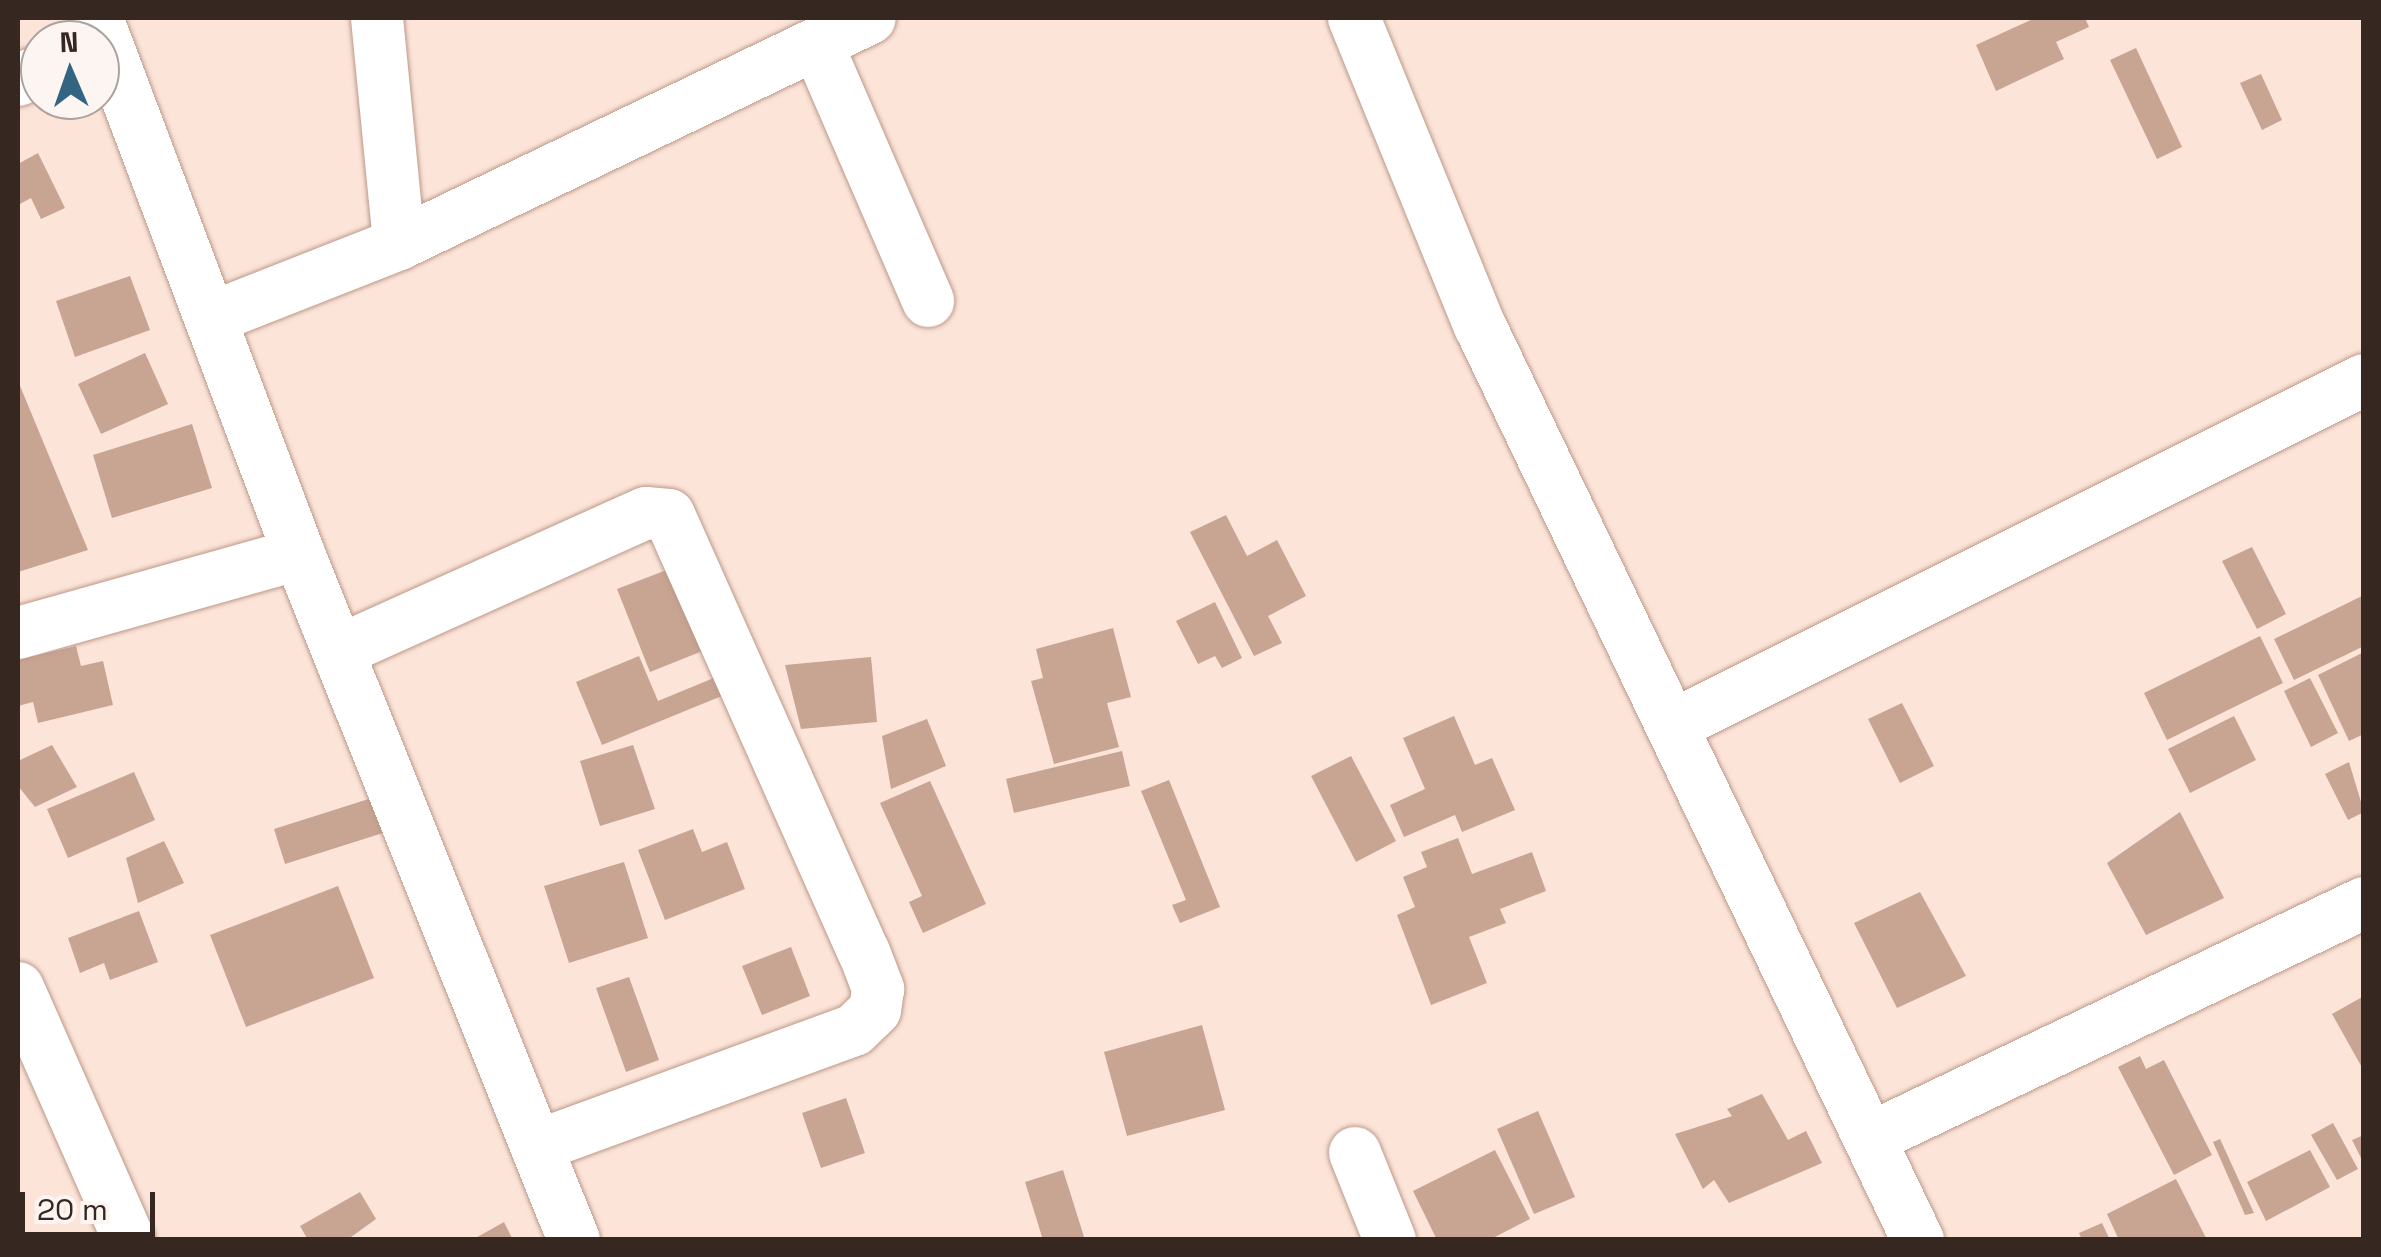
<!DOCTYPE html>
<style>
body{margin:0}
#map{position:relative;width:2381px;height:1257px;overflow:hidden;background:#fce4d9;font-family:"Space Grotesk",sans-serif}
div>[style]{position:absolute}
.building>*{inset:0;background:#c8a493}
.roads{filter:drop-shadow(0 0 2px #bc9887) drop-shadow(0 0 2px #bc9887)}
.minor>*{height:52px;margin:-26px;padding:0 26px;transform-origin:26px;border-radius:26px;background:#fff}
span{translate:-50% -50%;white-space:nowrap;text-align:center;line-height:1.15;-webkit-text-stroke:8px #fdf5f1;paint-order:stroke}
.frame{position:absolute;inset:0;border:20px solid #362721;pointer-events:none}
.north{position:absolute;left:20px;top:20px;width:100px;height:100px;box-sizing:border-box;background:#fdf5f1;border:2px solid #ada39e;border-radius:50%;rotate:358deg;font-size:28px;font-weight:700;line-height:40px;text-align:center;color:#362721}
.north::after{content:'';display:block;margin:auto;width:35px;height:45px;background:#336482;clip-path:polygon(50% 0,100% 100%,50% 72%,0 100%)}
.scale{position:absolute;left:20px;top:1192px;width:135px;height:45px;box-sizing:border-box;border:5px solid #362721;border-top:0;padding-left:12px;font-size:30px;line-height:35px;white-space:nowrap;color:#362721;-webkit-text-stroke:8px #fdf5f1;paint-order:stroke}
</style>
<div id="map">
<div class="building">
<i style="clip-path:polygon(2035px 18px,2085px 18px,2089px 27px,2056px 42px,2064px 59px,1996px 91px,1976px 45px)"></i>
<i style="clip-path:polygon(2136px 48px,2182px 147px,2157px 159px,2110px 60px)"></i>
<i style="clip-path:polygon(2261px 74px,2282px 120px,2262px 130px,2240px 83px)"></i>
<i style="clip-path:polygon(38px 153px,65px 208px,41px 219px,31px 198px,18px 205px,18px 164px)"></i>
<i style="clip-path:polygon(130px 276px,150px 330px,75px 357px,56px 301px)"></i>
<i style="clip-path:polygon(145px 353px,168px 404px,101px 434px,78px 384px)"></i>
<i style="clip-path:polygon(18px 381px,88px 550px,18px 572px)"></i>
<i style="clip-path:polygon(192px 424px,212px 488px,112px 518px,93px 455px)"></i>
<i style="clip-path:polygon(1226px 515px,1247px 556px,1277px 540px,1306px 596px,1268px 616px,1282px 643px,1254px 656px,1190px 532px)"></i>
<i style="clip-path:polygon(2252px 547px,2286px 614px,2257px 629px,2222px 561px)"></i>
<i style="clip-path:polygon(672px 568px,705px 650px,650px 672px,617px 589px)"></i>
<i style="clip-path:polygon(2364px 595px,2364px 646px,2294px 680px,2274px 639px)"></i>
<i style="clip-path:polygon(1215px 602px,1242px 658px,1222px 668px,1215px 656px,1198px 664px,1176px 621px)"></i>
<i style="clip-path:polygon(1113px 628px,1131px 697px,1107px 703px,1119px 747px,1054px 764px,1031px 681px,1043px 678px,1036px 649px)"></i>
<i style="clip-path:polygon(2260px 636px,2283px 683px,2167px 740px,2144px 693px)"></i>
<i style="clip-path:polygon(76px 646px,81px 666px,103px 661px,113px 705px,38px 723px,33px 702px,18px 706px,18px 660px)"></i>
<i style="clip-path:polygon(2364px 652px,2364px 734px,2349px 741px,2318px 675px)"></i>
<i style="clip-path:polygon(639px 656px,658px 701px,721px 675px,729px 693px,602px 745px,576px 682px)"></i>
<i style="clip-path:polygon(871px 657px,877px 722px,801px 729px,785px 665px)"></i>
<i style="clip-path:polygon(2310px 678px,2338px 733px,2311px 747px,2284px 691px)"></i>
<i style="clip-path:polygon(1902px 703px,1934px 766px,1900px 783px,1868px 719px)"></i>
<i style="clip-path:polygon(1454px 716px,1475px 765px,1492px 758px,1515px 810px,1462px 832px,1455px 815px,1404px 837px,1390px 805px,1425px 789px,1403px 738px)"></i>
<i style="clip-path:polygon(2234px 716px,2256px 760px,2190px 793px,2168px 749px)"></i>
<i style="clip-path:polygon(927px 719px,946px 766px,891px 789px,882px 736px)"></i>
<i style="clip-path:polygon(52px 745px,77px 787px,35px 807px,18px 786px,18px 761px)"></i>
<i style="clip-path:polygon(633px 745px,655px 809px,600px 826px,580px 761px)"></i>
<i style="clip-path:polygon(1122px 751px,1130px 786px,1014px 813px,1006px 779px)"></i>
<i style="clip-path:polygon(1351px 756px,1396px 841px,1356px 862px,1311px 776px)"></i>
<i style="clip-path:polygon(2349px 762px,2364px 812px,2348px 820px,2325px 774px)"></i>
<i style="clip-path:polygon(134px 772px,155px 820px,68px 858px,47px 809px)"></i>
<i style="clip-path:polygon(1169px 780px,1220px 907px,1180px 923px,1172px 905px,1186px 900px,1141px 791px)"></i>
<i style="clip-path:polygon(930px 781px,986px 904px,923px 933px,909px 902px,922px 896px,880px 803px)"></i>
<i style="clip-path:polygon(375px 797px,386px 832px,285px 864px,274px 829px)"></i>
<i style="clip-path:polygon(2180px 812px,2224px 898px,2146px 935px,2107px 863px)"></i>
<i style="clip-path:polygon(693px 829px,702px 852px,727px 842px,745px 889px,665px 920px,638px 850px)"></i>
<i style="clip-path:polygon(1458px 838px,1472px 874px,1532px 852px,1546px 891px,1500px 909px,1506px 923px,1469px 937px,1487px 983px,1431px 1005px,1397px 915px,1415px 907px,1403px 877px,1427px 867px,1421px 852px)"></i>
<i style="clip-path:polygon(164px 841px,184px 883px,138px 903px,126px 858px)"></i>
<i style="clip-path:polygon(624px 862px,648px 938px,569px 963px,544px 886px)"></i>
<i style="clip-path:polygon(338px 886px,374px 978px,246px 1027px,210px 935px)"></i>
<i style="clip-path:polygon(1920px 892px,1966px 976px,1897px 1008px,1854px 923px)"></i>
<i style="clip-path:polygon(139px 911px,158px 962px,110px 980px,104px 963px,80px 973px,68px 938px)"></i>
<i style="clip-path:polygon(791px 947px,810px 996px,762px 1015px,742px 966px)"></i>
<i style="clip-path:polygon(629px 977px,659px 1060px,626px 1072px,596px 988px)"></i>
<i style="clip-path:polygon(2364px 996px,2364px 1071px,2332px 1014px)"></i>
<i style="clip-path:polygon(1202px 1025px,1225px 1110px,1127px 1136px,1104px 1052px)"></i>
<i style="clip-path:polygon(2140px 1056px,2146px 1069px,2164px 1060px,2212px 1155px,2174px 1175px,2118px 1067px)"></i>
<i style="clip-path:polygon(1762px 1094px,1788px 1140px,1806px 1131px,1822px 1163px,1729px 1203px,1714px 1180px,1703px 1189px,1675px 1134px,1732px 1116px,1727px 1109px)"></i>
<i style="clip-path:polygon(846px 1098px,865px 1153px,821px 1168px,802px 1113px)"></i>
<i style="clip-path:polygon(1538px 1111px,1575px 1197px,1534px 1214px,1497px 1129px)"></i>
<i style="clip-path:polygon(2333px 1123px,2358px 1169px,2337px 1180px,2311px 1135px)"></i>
<i style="clip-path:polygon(2364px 1135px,2364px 1164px,2352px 1140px)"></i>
<i style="clip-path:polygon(2220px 1139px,2254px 1213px,2245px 1215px,2213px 1142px)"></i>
<i style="clip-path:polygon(1495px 1150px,1530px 1219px,1489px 1240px,1437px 1240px,1413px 1191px)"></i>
<i style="clip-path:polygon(2310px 1150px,2330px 1187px,2266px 1221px,2247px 1182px)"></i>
<i style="clip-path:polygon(1063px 1170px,1085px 1240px,1043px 1240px,1025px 1182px)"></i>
<i style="clip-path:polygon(2176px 1179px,2206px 1238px,2119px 1240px,2107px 1214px)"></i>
<i style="clip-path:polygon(360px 1192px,376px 1219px,347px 1240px,308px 1240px,300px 1226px)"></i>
<i style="clip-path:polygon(504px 1222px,513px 1240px,472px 1240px)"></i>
<i style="clip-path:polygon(2102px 1223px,2110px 1240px,2082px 1240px,2079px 1233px)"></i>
</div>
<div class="roads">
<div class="minor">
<i style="left:97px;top:18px;width:573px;rotate:69.35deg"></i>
<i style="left:299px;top:554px;width:739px;rotate:68.16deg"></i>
<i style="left:377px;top:18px;width:227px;rotate:84.4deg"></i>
<i style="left:1354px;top:18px;width:333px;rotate:67.8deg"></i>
<i style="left:1480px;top:326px;width:1014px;rotate:64.4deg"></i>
<i style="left:817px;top:44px;width:280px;rotate:66.6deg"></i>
<i style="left:18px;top:80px;width:24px;rotate:-22deg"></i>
<i style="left:211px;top:318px;width:202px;rotate:-21.5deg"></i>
<i style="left:399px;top:244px;width:522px;rotate:-25.63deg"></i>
<i style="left:18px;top:633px;width:292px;rotate:-15.7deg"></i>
<i style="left:341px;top:650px;width:334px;rotate:-24.2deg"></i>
<i style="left:646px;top:513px;width:23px;rotate:5deg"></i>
<i style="left:669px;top:515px;width:479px;rotate:66deg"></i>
<i style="left:864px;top:952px;width:40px;rotate:69deg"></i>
<i style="left:878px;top:989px;width:21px;rotate:98deg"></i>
<i style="left:875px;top:1010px;width:29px;rotate:136deg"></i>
<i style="left:854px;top:1030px;width:338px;rotate:159.9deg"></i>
<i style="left:1674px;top:725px;width:771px;rotate:-26.57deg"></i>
<i style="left:18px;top:988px;width:275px;rotate:66.2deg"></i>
<i style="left:1873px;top:1137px;width:544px;rotate:-25.48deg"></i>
<i style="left:1355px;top:1153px;width:94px;rotate:68.1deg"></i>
</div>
</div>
<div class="frame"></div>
<div class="north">N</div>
<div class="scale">20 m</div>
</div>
